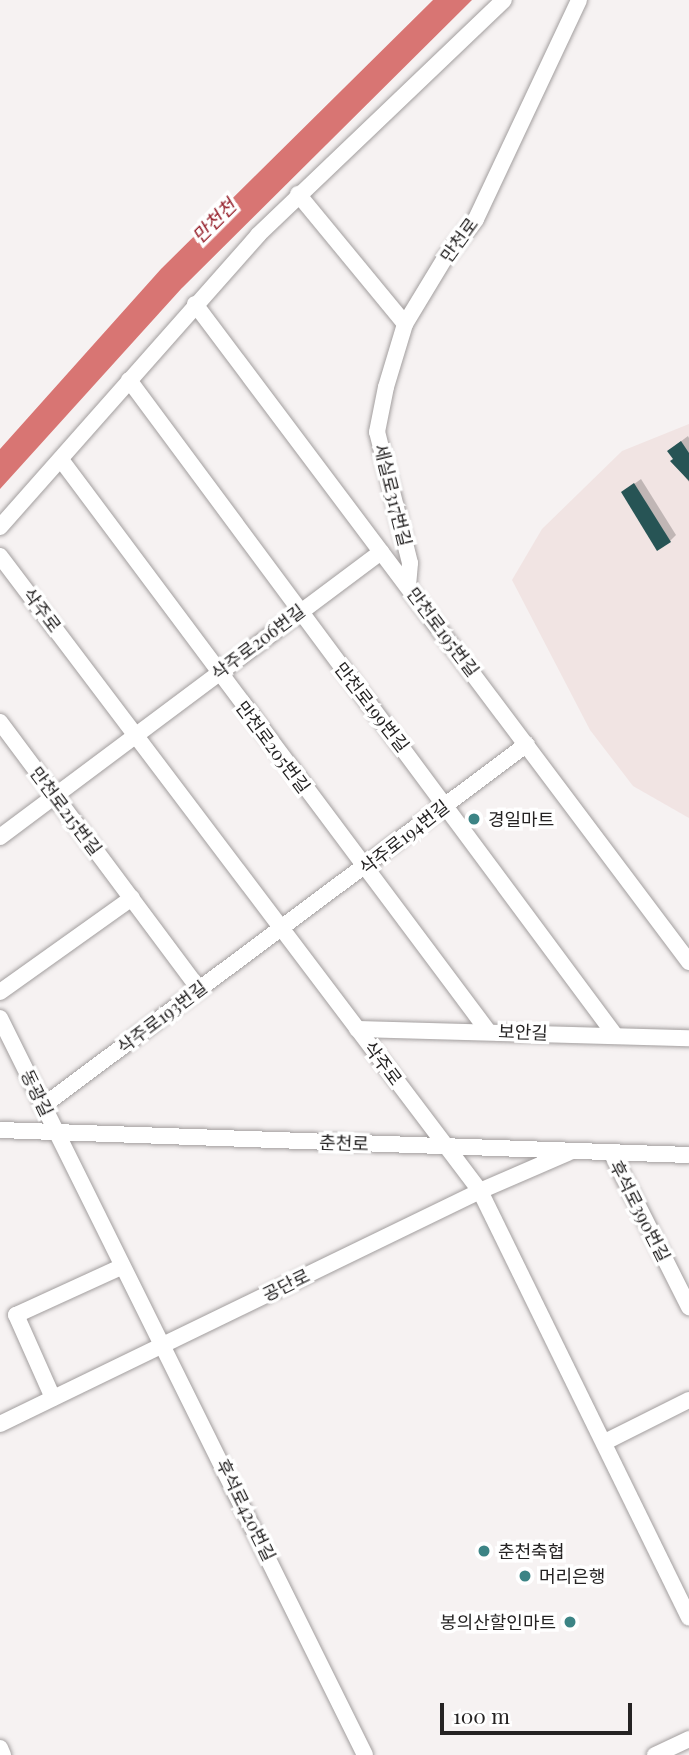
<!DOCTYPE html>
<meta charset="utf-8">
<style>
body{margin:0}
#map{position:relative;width:689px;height:1755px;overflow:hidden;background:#f6f2f2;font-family:"Playfair Display","Noto Sans KR",serif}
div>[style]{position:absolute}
.built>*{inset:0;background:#f1e4e3}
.water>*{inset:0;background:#d87573}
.shadow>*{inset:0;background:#0003}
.building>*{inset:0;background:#275455}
.roads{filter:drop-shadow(0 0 2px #a29e9e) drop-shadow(0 0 2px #a29e9e)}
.minor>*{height:16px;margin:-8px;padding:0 8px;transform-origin:8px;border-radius:8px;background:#fff}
.dots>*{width:19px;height:19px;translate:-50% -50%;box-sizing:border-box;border:4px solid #fff;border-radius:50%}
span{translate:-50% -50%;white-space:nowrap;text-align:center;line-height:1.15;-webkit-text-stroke:7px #fff;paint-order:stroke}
.street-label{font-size:18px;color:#252323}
.poi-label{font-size:18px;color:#252323}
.left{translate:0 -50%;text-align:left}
.right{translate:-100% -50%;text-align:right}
.water-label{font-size:19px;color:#931b26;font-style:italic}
.scale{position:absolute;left:440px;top:1703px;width:192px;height:32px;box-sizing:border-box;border:4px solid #252323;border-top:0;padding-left:9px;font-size:21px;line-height:24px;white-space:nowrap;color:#252323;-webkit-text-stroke:5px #fff;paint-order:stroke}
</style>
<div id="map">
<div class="built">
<i style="clip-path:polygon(689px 424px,689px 818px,633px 786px,590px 730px,512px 580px,542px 529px,622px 451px)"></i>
</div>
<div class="water">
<i style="clip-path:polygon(433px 0,472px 0,181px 289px,0 489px,0 449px,161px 269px)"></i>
</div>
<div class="shadow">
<i style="clip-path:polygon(688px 436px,689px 438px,689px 482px,673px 461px,676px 445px)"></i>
<i style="clip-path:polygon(641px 479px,676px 535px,670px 541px,623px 492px)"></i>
</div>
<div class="building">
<i style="clip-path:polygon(681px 441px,689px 453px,689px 481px,670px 461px,673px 459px,667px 451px)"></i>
<i style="clip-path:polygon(634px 483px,671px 542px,657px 551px,621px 492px)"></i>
</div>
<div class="roads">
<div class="minor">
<i style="left:298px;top:194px;width:168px;rotate:50.5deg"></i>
<i style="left:195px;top:304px;width:823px;rotate:53.1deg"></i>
<i style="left:129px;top:380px;width:816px;rotate:53.43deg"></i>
<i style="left:62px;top:461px;width:712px;rotate:53.23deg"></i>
<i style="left:0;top:527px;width:390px;rotate:-48.5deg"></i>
<i style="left:258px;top:235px;width:340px;rotate:-43.7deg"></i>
<i style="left:0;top:556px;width:796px;rotate:52.91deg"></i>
<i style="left:480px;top:1191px;width:475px;rotate:63.9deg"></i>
<i style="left:408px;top:586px;width:23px;rotate:-85deg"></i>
<i style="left:410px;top:563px;width:135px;rotate:-104.1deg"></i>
<i style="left:377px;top:432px;width:46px;rotate:-78.7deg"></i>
<i style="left:386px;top:387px;width:66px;rotate:-73.2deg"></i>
<i style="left:405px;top:324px;width:77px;rotate:-58.8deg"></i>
<i style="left:445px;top:258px;width:50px;rotate:-51.5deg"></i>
<i style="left:476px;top:219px;width:242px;rotate:-64.8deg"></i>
<i style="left:0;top:722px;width:333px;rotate:53.3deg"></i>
<i style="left:0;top:837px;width:476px;rotate:-36.8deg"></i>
<i style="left:0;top:992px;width:162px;rotate:-35.5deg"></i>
<i style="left:0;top:1018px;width:822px;rotate:63.65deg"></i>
<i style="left:357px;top:1029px;width:332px;rotate:1.6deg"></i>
<i style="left:43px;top:1106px;width:604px;rotate:-36.79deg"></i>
<i style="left:0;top:1130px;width:689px;rotate:2.08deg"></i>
<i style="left:611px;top:1152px;width:174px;rotate:63.3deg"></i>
<i style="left:53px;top:1398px;width:91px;rotate:-114deg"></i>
<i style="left:16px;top:1315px;width:115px;rotate:-24.6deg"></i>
<i style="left:0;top:1424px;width:534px;rotate:-25.89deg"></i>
<i style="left:480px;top:1191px;width:96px;rotate:-23.4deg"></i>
<i style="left:605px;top:1442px;width:94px;rotate:-26.6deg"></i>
<i style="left:0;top:1748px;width:8px;rotate:67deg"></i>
<i style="left:655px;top:1755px;width:38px;rotate:-25deg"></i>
</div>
</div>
<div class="dots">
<i style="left:474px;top:819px;background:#3c8485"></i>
<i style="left:484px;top:1551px;background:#3c8485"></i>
<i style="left:525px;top:1576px;background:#3c8485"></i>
<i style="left:570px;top:1622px;background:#3c8485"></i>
</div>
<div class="street-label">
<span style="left:459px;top:240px;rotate:-54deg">만천로</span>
<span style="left:393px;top:495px;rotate:76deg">세실로317번길</span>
<span style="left:42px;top:610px;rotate:53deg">삭주로</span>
<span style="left:443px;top:632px;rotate:53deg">만천로195번길</span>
<span style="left:258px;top:642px;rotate:-37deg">삭주로206번길</span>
<span style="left:372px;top:707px;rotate:52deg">만천로199번길</span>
<span style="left:273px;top:747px;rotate:53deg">만천로205번길</span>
<span style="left:66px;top:811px;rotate:53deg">만천로215번길</span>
<span style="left:404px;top:837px;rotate:-38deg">삭주로194번길</span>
<span style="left:162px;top:1017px;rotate:-37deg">삭주로193번길</span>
<span style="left:523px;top:1032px;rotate:2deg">보안길</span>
<span style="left:383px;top:1063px;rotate:53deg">삭주로</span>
<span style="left:37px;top:1093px;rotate:64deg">동광길</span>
<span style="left:344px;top:1143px;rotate:2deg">춘천로</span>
<span style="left:640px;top:1211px;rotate:63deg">후석로390번길</span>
<span style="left:286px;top:1285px;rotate:-26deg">공단로</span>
<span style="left:246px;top:1510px;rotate:64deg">후석로420번길</span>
</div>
<div class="poi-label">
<span class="left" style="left:488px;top:819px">경일마트</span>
<span class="left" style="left:498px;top:1551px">춘천축협</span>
<span class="left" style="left:539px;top:1576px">머리은행</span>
<span class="right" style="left:556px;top:1622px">봉의산할인마트</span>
</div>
<div class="water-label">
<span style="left:214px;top:221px;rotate:-45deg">만천천</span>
</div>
<div class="scale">100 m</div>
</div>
